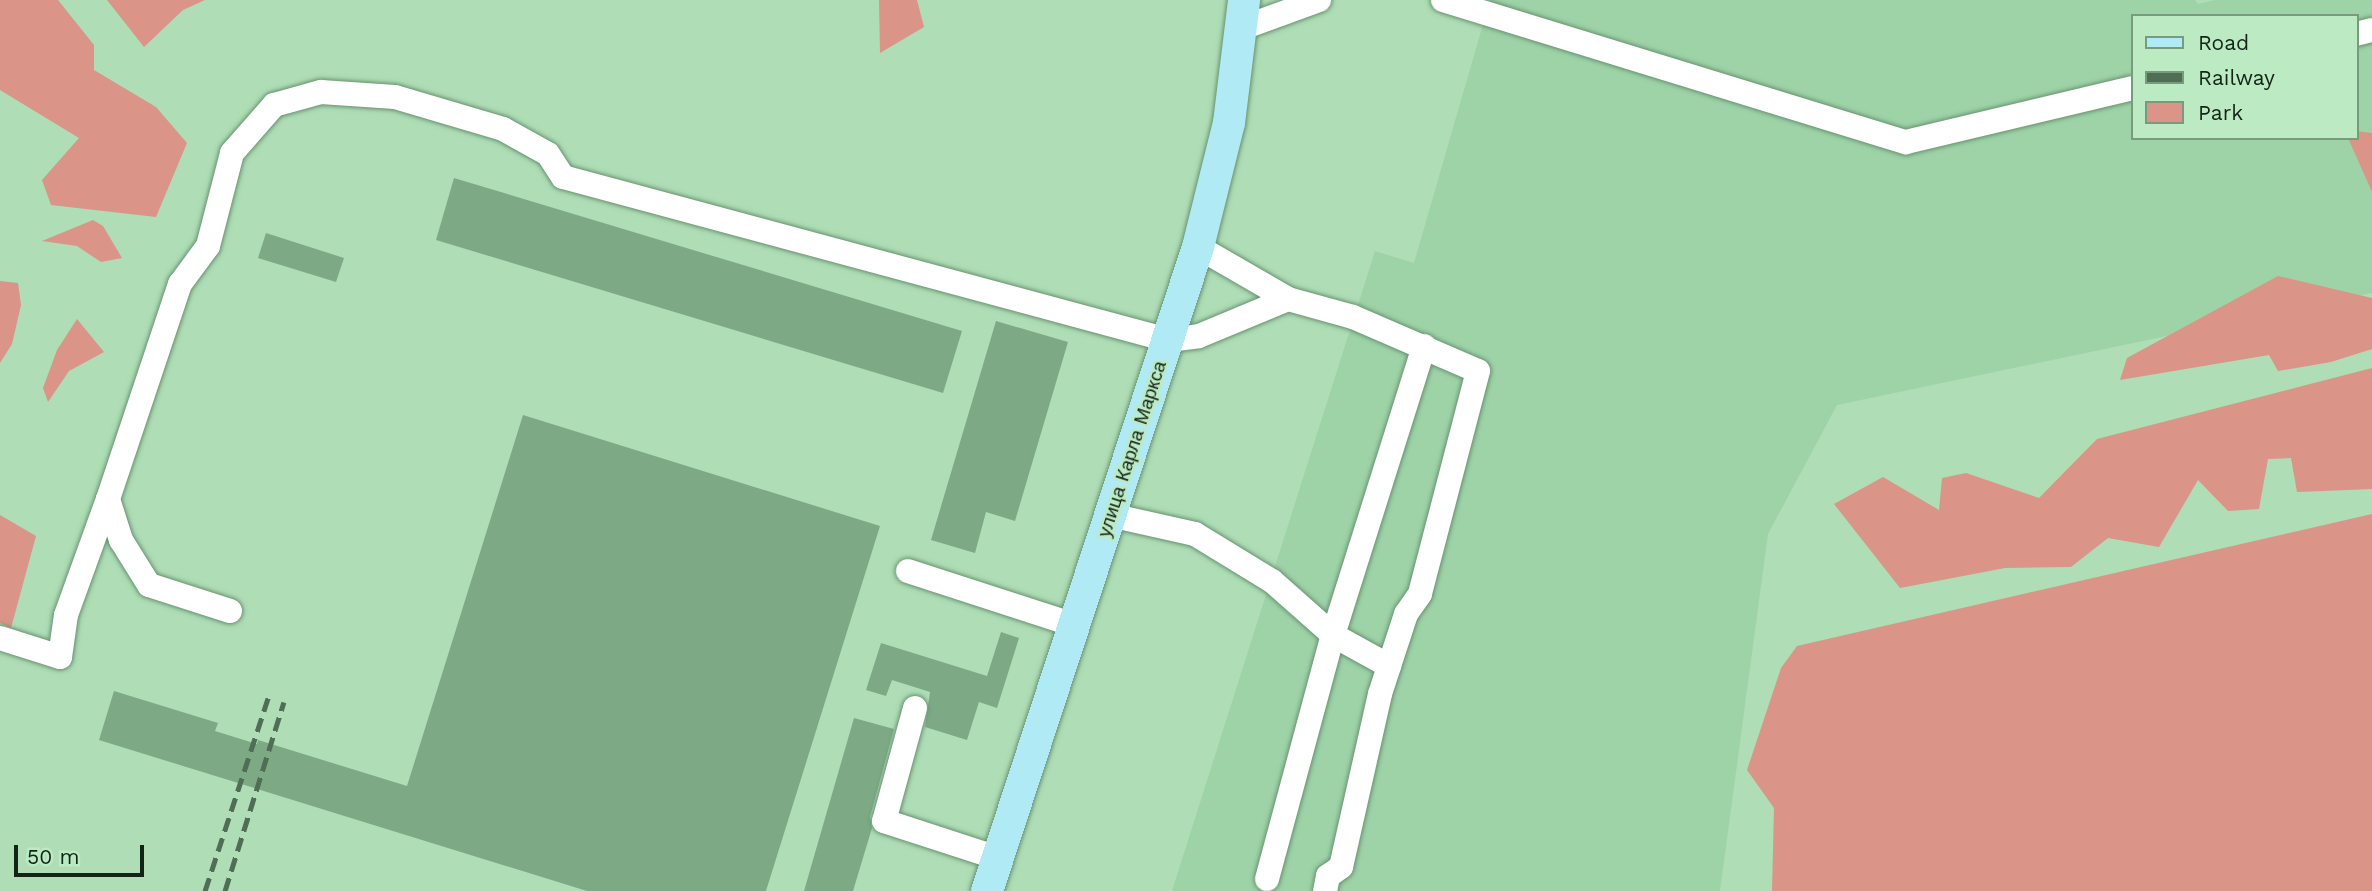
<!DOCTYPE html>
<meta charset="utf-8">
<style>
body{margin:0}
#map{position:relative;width:2372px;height:891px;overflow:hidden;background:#aeddb6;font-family:"Work Sans",sans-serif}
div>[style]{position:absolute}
.built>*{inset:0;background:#9ed3a8}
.green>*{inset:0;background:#da9488}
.building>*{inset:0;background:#7daa85}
.roads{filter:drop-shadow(0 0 2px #689370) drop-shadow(0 0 2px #689370)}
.minor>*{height:24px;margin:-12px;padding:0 12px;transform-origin:12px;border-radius:12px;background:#fff}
.major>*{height:32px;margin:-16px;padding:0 16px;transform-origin:16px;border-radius:16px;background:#b0eaf4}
.rail>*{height:5px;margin-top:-2.5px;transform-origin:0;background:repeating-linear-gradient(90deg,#506d55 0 14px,transparent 0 21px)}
span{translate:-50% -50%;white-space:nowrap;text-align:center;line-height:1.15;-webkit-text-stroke:5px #bbeac3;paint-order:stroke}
.street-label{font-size:19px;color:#132417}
.legend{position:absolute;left:2131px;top:14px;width:228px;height:126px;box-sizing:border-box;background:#bbeac3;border:2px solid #789b7e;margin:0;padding:9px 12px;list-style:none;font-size:21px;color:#132417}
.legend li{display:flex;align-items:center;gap:14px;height:35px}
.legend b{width:35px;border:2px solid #789b7e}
.scale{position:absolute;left:14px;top:845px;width:130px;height:32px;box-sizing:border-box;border:4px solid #132417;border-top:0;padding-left:9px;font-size:21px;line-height:24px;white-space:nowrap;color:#132417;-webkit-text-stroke:5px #bbeac3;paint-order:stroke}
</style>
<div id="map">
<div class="built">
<i style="clip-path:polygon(evenodd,1490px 0,2195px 0,2198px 4px,2215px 0,2372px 0,2372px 293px,1837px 405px,1768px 534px,1720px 891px,1172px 891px,1375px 251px,1414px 263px,1490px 0,2132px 16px,2356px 16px,2356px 138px,2132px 138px,2132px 16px)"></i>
</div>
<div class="green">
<i style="clip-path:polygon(0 0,58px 0,94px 45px,94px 70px,156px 107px,187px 143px,156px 217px,51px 205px,42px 180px,79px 138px,0 90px)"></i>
<i style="clip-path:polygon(107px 0,205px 0,183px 10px,144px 47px)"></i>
<i style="clip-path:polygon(879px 0,917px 0,924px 27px,880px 53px)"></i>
<i style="clip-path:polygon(2356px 131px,2372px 133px,2372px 192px,2348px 138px,2356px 138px)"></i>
<i style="clip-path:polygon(93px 220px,103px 226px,122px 258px,101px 262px,77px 246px,42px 241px)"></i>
<i style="clip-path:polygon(2278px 276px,2372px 298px,2372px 349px,2331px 362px,2278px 371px,2269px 355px,2120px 380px,2127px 358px)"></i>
<i style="clip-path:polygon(0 281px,18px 283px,21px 305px,12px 344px,0 363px)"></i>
<i style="clip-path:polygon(77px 319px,104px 352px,69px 371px,48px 402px,43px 388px,57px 350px)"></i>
<i style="clip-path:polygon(2372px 368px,2372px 489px,2297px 492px,2291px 458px,2268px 459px,2259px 509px,2228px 511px,2198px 480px,2159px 547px,2108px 538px,2071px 567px,2005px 568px,1900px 588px,1834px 504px,1883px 477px,1939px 510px,1942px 478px,1966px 473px,2039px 498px,2097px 439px)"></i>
<i style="clip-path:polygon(2372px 514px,2372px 891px,1772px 891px,1774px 808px,1747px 770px,1781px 668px,1797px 646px)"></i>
<i style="clip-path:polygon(0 515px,36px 536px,11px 628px,0 623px)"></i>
</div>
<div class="building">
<i style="clip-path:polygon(454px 178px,962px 331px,943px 393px,436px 240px)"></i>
<i style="clip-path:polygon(266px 233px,344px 258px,336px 282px,258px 258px)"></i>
<i style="clip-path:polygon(996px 321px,1068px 342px,1015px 521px,986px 512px,975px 553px,931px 540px)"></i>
<i style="clip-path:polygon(523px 415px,880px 526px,766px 891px,587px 891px,99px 740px,114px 691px,218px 723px,215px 731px,257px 744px,258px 740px,407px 786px)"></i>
<i style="clip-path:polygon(1001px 632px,1019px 638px,997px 708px,979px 702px,967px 740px,925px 727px,930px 692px,892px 680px,886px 696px,866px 690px,881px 643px,987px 676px)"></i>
<i style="clip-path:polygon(854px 718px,894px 729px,870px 817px,872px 828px,853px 891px,804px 891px)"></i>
</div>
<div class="roads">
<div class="minor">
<i style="left:1443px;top:0;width:484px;rotate:17.1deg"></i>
<i style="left:1906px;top:142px;width:232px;rotate:-13.4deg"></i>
<i style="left:1242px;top:28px;width:82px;rotate:-20deg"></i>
<i style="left:2356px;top:34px;width:16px;rotate:-14deg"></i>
<i style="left:1198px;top:247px;width:104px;rotate:30deg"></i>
<i style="left:1288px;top:299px;width:67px;rotate:15.5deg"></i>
<i style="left:1353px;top:317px;width:136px;rotate:23.4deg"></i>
<i style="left:1478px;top:371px;width:230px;rotate:104.6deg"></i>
<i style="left:1420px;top:594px;width:24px;rotate:125deg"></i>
<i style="left:1406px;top:614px;width:84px;rotate:108deg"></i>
<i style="left:1380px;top:694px;width:177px;rotate:102.7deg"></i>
<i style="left:1341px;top:867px;width:16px;rotate:145deg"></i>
<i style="left:1328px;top:876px;width:15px;rotate:101deg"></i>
<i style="left:1110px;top:515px;width:87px;rotate:12.6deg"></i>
<i style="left:1195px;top:534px;width:90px;rotate:31.4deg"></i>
<i style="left:1272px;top:581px;width:81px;rotate:41.5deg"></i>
<i style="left:1333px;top:635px;width:303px;rotate:-72.5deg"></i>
<i style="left:908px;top:571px;width:175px;rotate:18deg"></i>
<i style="left:230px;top:611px;width:85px;rotate:-162.2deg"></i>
<i style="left:149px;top:585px;width:53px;rotate:-121.9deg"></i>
<i style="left:121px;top:540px;width:43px;rotate:-107.6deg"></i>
<i style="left:108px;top:499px;width:227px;rotate:-71.5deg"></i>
<i style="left:180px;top:284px;width:47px;rotate:-53.6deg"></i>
<i style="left:208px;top:246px;width:96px;rotate:-75.5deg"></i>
<i style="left:232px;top:153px;width:64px;rotate:-48.8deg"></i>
<i style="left:274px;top:105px;width:49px;rotate:-15.5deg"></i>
<i style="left:321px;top:92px;width:74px;rotate:3.9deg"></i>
<i style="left:395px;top:97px;width:113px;rotate:16.5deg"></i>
<i style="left:503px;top:129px;width:51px;rotate:29.1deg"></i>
<i style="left:548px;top:154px;width:27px;rotate:57deg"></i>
<i style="left:563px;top:177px;width:627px;rotate:15.08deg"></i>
<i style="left:1168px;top:340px;width:31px;rotate:-7deg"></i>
<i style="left:1199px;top:336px;width:96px;rotate:-22.6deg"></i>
<i style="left:0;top:638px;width:63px;rotate:17.6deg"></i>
<i style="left:60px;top:657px;width:42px;rotate:-81.9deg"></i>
<i style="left:66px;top:615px;width:123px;rotate:-70.1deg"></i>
<i style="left:915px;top:708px;width:117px;rotate:105.3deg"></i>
<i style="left:884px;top:821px;width:120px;rotate:18deg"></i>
<i style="left:1267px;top:879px;width:253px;rotate:-74.9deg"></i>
<i style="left:1333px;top:635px;width:64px;rotate:29deg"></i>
</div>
<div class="major">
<i style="left:987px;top:891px;width:678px;rotate:-71.86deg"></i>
<i style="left:1198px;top:247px;width:128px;rotate:-76deg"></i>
<i style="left:1229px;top:123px;width:124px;rotate:-83deg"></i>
</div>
</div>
<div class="rail">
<i style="left:205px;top:891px;width:206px;rotate:-71.9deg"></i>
<i style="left:225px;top:891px;width:198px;rotate:-72.7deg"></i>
</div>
<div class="street-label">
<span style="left:1132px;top:449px;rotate:-72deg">улица Карла Маркса</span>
</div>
<ul class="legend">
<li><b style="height:9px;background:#b0eaf4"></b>Road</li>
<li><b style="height:9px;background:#506d55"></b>Railway</li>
<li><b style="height:19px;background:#da9488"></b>Park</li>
</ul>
<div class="scale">50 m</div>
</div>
